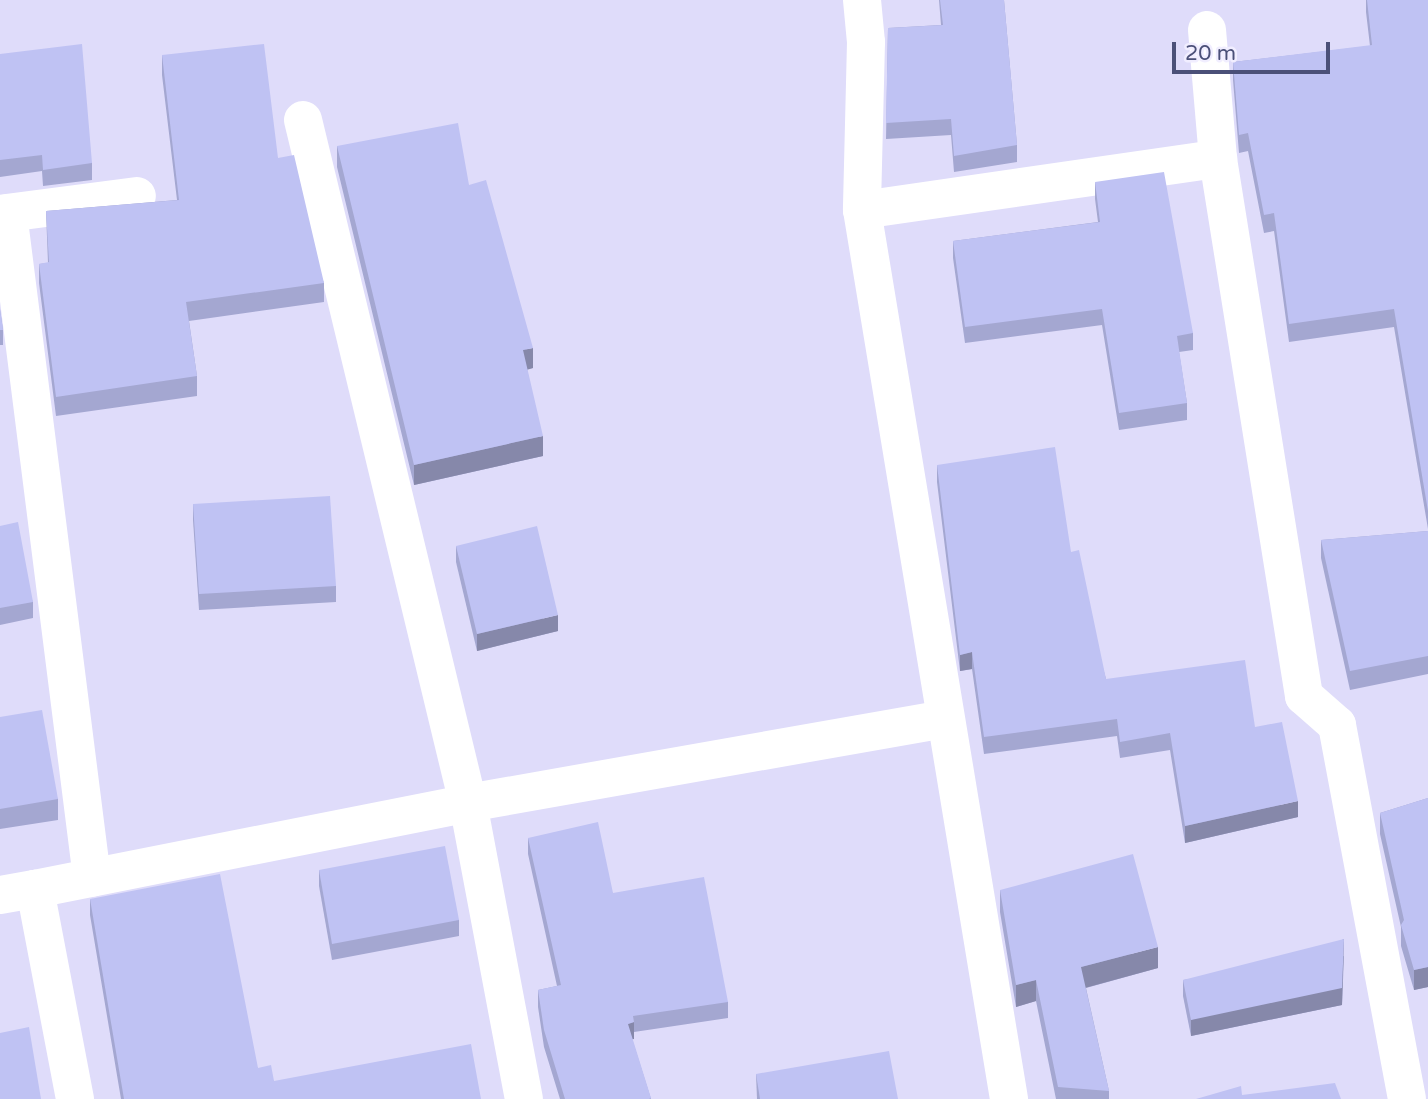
<!DOCTYPE html>
<style>
body{margin:0}
#map{position:relative;width:1428px;height:1099px;overflow:hidden;background:#ebe8fd;font-family:"Varela Round",sans-serif}
div>[style]{position:absolute}
.residential>*{inset:0;background:#dfdcfa}
.street>*{height:38px;margin:-19px;padding:0 19px;transform-origin:19px;border-radius:19px;background:#fff}
.secondary>*{height:38px;margin:-19px;padding:0 19px;transform-origin:19px;border-radius:19px;background:#fff}
.wall>*{inset:0;background:#a4a7d1}
.shaded-wall>*{inset:0;background:#8688aa}
.building>*{inset:0;background:#bfc2f3}
span{translate:-50% -50%;white-space:nowrap;text-align:center;line-height:1.15;-webkit-text-stroke:5px #f1eeff;paint-order:stroke}
.scale{position:absolute;left:1172px;top:42px;width:158px;height:32px;box-sizing:border-box;border:4px solid #4b5078;border-top:0;padding-left:9px;font-size:21px;line-height:24px;white-space:nowrap;color:#4b5078;-webkit-text-stroke:5px #f1eeff;paint-order:stroke}
</style>
<div id="map">
<div class="residential">
<i style="clip-path:polygon(0 0,1428px 0,1428px 1099px,0 1099px)"></i>
</div>
<div class="street">
<i style="left:1207px;top:30px;width:129px;rotate:85.1deg"></i>
<i style="left:303px;top:120px;width:703px;rotate:76.42deg"></i>
<i style="left:468px;top:803px;width:301px;rotate:79.3deg"></i>
<i style="left:862px;top:210px;width:360px;rotate:-8.2deg"></i>
<i style="left:1218px;top:159px;width:544px;rotate:80.9deg"></i>
<i style="left:1304px;top:696px;width:44px;rotate:41.3deg"></i>
<i style="left:1337px;top:725px;width:380px;rotate:79.4deg"></i>
<i style="left:8px;top:213px;width:670px;rotate:82.8deg"></i>
<i style="left:0;top:214px;width:138px;rotate:-7.5deg"></i>
<i style="left:0;top:895px;width:36px;rotate:-10deg"></i>
<i style="left:75px;top:1099px;width:214px;rotate:-100.8deg"></i>
<i style="left:35px;top:889px;width:441px;rotate:-11.2deg"></i>
<i style="left:468px;top:803px;width:484px;rotate:-10deg"></i>
</div>
<div class="secondary">
<i style="left:862px;top:0;width:42px;rotate:84.6deg"></i>
<i style="left:866px;top:42px;width:168px;rotate:91.4deg"></i>
<i style="left:862px;top:210px;width:901px;rotate:80.61deg"></i>
</div>
<div class="wall">
<i style="clip-path:polygon(939px 0,1004px 0,1017px 145px,1017px 162px,954px 172px,951px 135px,886px 139px,888px 28px,941px 25px)"></i>
<i style="clip-path:polygon(1366px 0,1428px 0,1428px 529px,1394px 327px,1289px 342px,1274px 231px,1264px 233px,1248px 151px,1239px 153px,1233px 80px,1233px 62px,1370px 46px,1366px 12px)"></i>
<i style="clip-path:polygon(0 54px,92px 163px,92px 180px,43px 186px,42px 171px,0 177px)"></i>
<i style="clip-path:polygon(162px 55px,278px 158px,324px 283px,324px 302px,189px 321px,197px 376px,197px 396px,56px 416px,39px 283px,39px 264px,48px 263px,46px 211px,177px 200px,162px 75px)"></i>
<i style="clip-path:polygon(337px 146px,469px 185px,533px 368px,527px 369px,543px 456px,414px 485px,337px 167px)"></i>
<i style="clip-path:polygon(1095px 182px,1193px 333px,1193px 350px,1179px 352px,1187px 403px,1187px 420px,1119px 430px,1102px 325px,965px 343px,953px 258px,953px 241px,1098px 222px,1095px 199px)"></i>
<i style="clip-path:polygon(0 309px,3px 330px,3px 345px,0 345px)"></i>
<i style="clip-path:polygon(937px 465px,1071px 552px,1106px 679px,1298px 817px,1185px 843px,1170px 750px,1120px 758px,1117px 736px,984px 754px,972px 669px,960px 671px,937px 482px)"></i>
<i style="clip-path:polygon(193px 504px,336px 586px,336px 602px,199px 610px,193px 520px)"></i>
<i style="clip-path:polygon(0 526px,33px 602px,33px 618px,0 625px)"></i>
<i style="clip-path:polygon(1428px 531px,1428px 674px,1350px 690px,1321px 558px,1321px 540px)"></i>
<i style="clip-path:polygon(456px 546px,558px 631px,477px 651px,456px 562px)"></i>
<i style="clip-path:polygon(0 717px,58px 799px,58px 820px,0 829px)"></i>
<i style="clip-path:polygon(1428px 798px,1428px 987px,1414px 990px,1401px 946px,1401px 927px,1380px 834px,1380px 813px)"></i>
<i style="clip-path:polygon(528px 838px,613px 893px,728px 1002px,728px 1018px,634px 1032px,634px 1039px,632px 1039px,651px 1099px,560px 1099px,544px 1047px,538px 1007px,538px 990px,557px 986px,528px 854px)"></i>
<i style="clip-path:polygon(319px 870px,459px 920px,459px 936px,332px 960px,319px 886px)"></i>
<i style="clip-path:polygon(1000px 890px,1158px 968px,1086px 988px,1109px 1091px,1109px 1099px,1056px 1099px,1036px 1001px,1016px 1007px,1000px 912px)"></i>
<i style="clip-path:polygon(90px 899px,258px 1068px,274px 1081px,481px 1099px,121px 1099px,90px 915px)"></i>
<i style="clip-path:polygon(1344px 956px,1342px 1005px,1191px 1036px,1183px 996px,1183px 980px)"></i>
<i style="clip-path:polygon(756px 1074px,898px 1099px,757px 1099px)"></i>
</div>
<div class="shaded-wall">
<i style="clip-path:polygon(533px 348px,533px 368px,523px 371px,523px 350px)"></i>
<i style="clip-path:polygon(543px 436px,543px 456px,414px 485px,414px 465px)"></i>
<i style="clip-path:polygon(558px 615px,558px 631px,477px 651px,477px 634px)"></i>
<i style="clip-path:polygon(972px 652px,972px 669px,960px 671px,960px 655px)"></i>
<i style="clip-path:polygon(1298px 801px,1298px 817px,1185px 843px,1185px 826px)"></i>
<i style="clip-path:polygon(1344px 939px,1342px 1005px,1191px 1036px,1191px 1020px)"></i>
<i style="clip-path:polygon(1158px 947px,1158px 968px,1081px 989px,1081px 967px)"></i>
<i style="clip-path:polygon(1428px 967px,1428px 987px,1414px 990px,1414px 970px)"></i>
<i style="clip-path:polygon(1036px 980px,1036px 1001px,1016px 1007px,1016px 985px)"></i>
<i style="clip-path:polygon(634px 1022px,634px 1039px,628px 1040px,628px 1024px)"></i>
</div>
<div class="building">
<i style="clip-path:polygon(940px 0,1004px 0,1017px 145px,954px 156px,951px 119px,886px 123px,888px 28px,943px 25px)"></i>
<i style="clip-path:polygon(1367px 0,1428px 0,1428px 511px,1394px 309px,1289px 324px,1274px 213px,1264px 215px,1248px 133px,1239px 135px,1233px 62px,1372px 45px)"></i>
<i style="clip-path:polygon(82px 44px,92px 163px,43px 170px,42px 155px,0 160px,0 54px)"></i>
<i style="clip-path:polygon(264px 44px,278px 158px,294px 155px,324px 283px,186px 302px,197px 376px,56px 397px,39px 264px,49px 262px,46px 211px,179px 200px,162px 55px)"></i>
<i style="clip-path:polygon(458px 123px,469px 185px,486px 180px,533px 348px,523px 350px,543px 436px,414px 465px,337px 146px)"></i>
<i style="clip-path:polygon(1164px 172px,1193px 333px,1177px 336px,1187px 403px,1119px 413px,1102px 309px,965px 327px,953px 241px,1100px 222px,1095px 182px)"></i>
<i style="clip-path:polygon(0 309px,3px 330px,0 330px)"></i>
<i style="clip-path:polygon(1055px 447px,1071px 552px,1079px 550px,1106px 679px,1245px 660px,1255px 727px,1282px 722px,1298px 801px,1185px 826px,1170px 733px,1120px 742px,1117px 719px,984px 737px,972px 652px,960px 655px,937px 465px)"></i>
<i style="clip-path:polygon(330px 496px,336px 586px,199px 594px,193px 504px)"></i>
<i style="clip-path:polygon(18px 522px,33px 602px,0 608px,0 526px)"></i>
<i style="clip-path:polygon(537px 526px,558px 615px,477px 634px,456px 546px)"></i>
<i style="clip-path:polygon(1428px 531px,1428px 656px,1350px 671px,1321px 540px)"></i>
<i style="clip-path:polygon(42px 710px,58px 799px,0 809px,0 717px)"></i>
<i style="clip-path:polygon(1428px 798px,1428px 967px,1414px 970px,1401px 925px,1404px 920px,1380px 813px)"></i>
<i style="clip-path:polygon(598px 822px,613px 893px,704px 877px,728px 1002px,633px 1016px,634px 1022px,628px 1024px,651px 1098px,649px 1099px,565px 1099px,544px 1030px,538px 990px,561px 985px,528px 838px)"></i>
<i style="clip-path:polygon(445px 846px,459px 920px,332px 944px,319px 870px)"></i>
<i style="clip-path:polygon(1133px 854px,1158px 947px,1081px 967px,1109px 1091px,1058px 1087px,1036px 980px,1016px 985px,1000px 890px)"></i>
<i style="clip-path:polygon(220px 874px,258px 1068px,271px 1065px,274px 1081px,471px 1044px,481px 1099px,124px 1099px,90px 899px)"></i>
<i style="clip-path:polygon(1344px 939px,1342px 988px,1191px 1020px,1183px 980px)"></i>
<i style="clip-path:polygon(29px 1027px,41px 1099px,0 1099px,0 1033px)"></i>
<i style="clip-path:polygon(889px 1051px,898px 1099px,760px 1099px,756px 1074px)"></i>
<i style="clip-path:polygon(1335px 1083px,1341px 1099px,1196px 1099px,1241px 1086px,1242px 1095px)"></i>
</div>
<div class="scale">20 m</div>
</div>
